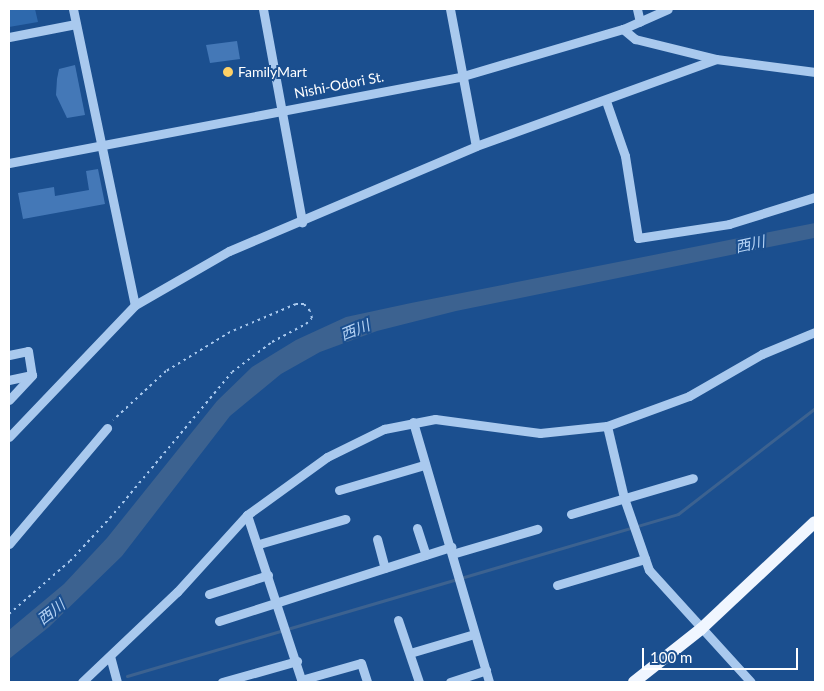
<!DOCTYPE html>
<meta charset="utf-8">
<style>
body{margin:0}
#map{position:relative;width:824px;height:691px;overflow:hidden;background:#1b4f8f;font-family:Lato,"Noto Sans JP",sans-serif}
div>[style]{position:absolute}
.green>*{inset:0;background:#2e69ad}
.water>*{inset:0;background:#3c6290}
.stream>*{height:3px;margin:-1.5px;padding:0 1.5px;transform-origin:1.5px;border-radius:1.5px;background:#3c6290}
.building>*{inset:0;background:#4478b7}
.path>*{height:2px;margin-top:-1px;transform-origin:0;background:repeating-linear-gradient(90deg,#a9c9ee 0 2.5px,transparent 0 6.5px)}
.minor>*{height:9px;margin:-4.5px;padding:0 4.5px;transform-origin:4.5px;border-radius:4.5px;background:#a9c9ee}
.major>*{height:12px;margin:-6px;padding:0 6px;transform-origin:6px;border-radius:6px;background:#f0f6ff}
.dots>*{width:14px;height:14px;translate:-50% -50%;box-sizing:border-box;border:2px solid #1b4f8f;border-radius:50%}
span{translate:-50% -50%;white-space:nowrap;text-align:center;line-height:1.15;-webkit-text-stroke:4px #1b4f8f;paint-order:stroke}
.poi-label{font-size:14px;color:#fff}
.left{translate:0 -50%;text-align:left}
.street-label{font-size:14px;color:#fff}
.water-label{font-size:15px;color:#b5d3f5;font-style:italic}
.frame{position:absolute;inset:0;border:10px solid #fff;pointer-events:none}
.scale{position:absolute;left:642px;top:648px;width:156px;height:22px;box-sizing:border-box;border:2px solid #fff;border-top:0;padding-left:6px;font-size:15px;line-height:18px;white-space:nowrap;color:#fff;-webkit-text-stroke:4px #1b4f8f;paint-order:stroke}
</style>
<div id="map">
<div class="green">
<i style="clip-path:polygon(9px 9px,35px 9px,38px 22px,9px 27px)"></i>
</div>
<div class="water">
<i style="clip-path:polygon(815px 223px,814px 238px,456px 311px,377px 331px,320px 352px,281px 374px,230px 416px,122px 556px,49px 627px,9px 659px,9px 630px,64px 584px,107px 538px,217px 401px,252px 367px,296px 340px,346px 317px,411px 303px)"></i>
</div>
<div class="stream">
<i style="left:127px;top:676px;width:574px;rotate:-16.38deg"></i>
<i style="left:678px;top:514px;width:173px;rotate:-37.7deg"></i>
</div>
<div class="building">
<i style="clip-path:polygon(237px 41px,240px 59px,210px 63px,206px 45px)"></i>
<i style="clip-path:polygon(75px 65px,85px 115px,67px 118px,56px 95px,57px 79px,59px 69px)"></i>
<i style="clip-path:polygon(98px 169px,105px 204px,23px 219px,18px 193px,54px 187px,55px 196px,89px 190px,86px 171px)"></i>
</div>
<div class="path">
<i style="left:9px;top:614px;width:81px;rotate:-41deg"></i>
<i style="left:70px;top:561px;width:59px;rotate:-47.1deg"></i>
<i style="left:110px;top:518px;width:190px;rotate:-50.1deg"></i>
<i style="left:232px;top:372px;width:50px;rotate:-36.9deg"></i>
<i style="left:272px;top:342px;width:38px;rotate:-28deg"></i>
<i style="left:306px;top:324px;width:8px;rotate:-45deg"></i>
<i style="left:312px;top:318px;width:7px;rotate:-106deg"></i>
<i style="left:310px;top:311px;width:9px;rotate:-131deg"></i>
<i style="left:304px;top:304px;width:8px;rotate:180deg"></i>
<i style="left:296px;top:304px;width:72px;rotate:157deg"></i>
<i style="left:230px;top:332px;width:75px;rotate:148.6deg"></i>
<i style="left:166px;top:371px;width:72px;rotate:137.2deg"></i>
</div>
<div class="minor">
<i style="left:73px;top:9px;width:302px;rotate:78.2deg"></i>
<i style="left:263px;top:9px;width:217px;rotate:79.6deg"></i>
<i style="left:450px;top:9px;width:139px;rotate:79.3deg"></i>
<i style="left:637px;top:9px;width:13px;rotate:77deg"></i>
<i style="left:623px;top:29px;width:16px;rotate:40deg"></i>
<i style="left:635px;top:39px;width:83px;rotate:13.9deg"></i>
<i style="left:716px;top:59px;width:100px;rotate:7.5deg"></i>
<i style="left:9px;top:37px;width:68px;rotate:-11deg"></i>
<i style="left:606px;top:101px;width:58px;rotate:70.9deg"></i>
<i style="left:625px;top:156px;width:83px;rotate:81deg"></i>
<i style="left:638px;top:238px;width:92px;rotate:-8.7deg"></i>
<i style="left:729px;top:224px;width:90px;rotate:-17.4deg"></i>
<i style="left:9px;top:163px;width:462px;rotate:-10.8deg"></i>
<i style="left:463px;top:76px;width:167px;rotate:-16.4deg"></i>
<i style="left:623px;top:29px;width:49px;rotate:-24deg"></i>
<i style="left:9px;top:355px;width:19px;rotate:-12deg"></i>
<i style="left:28px;top:351px;width:24px;rotate:81deg"></i>
<i style="left:32px;top:375px;width:24px;rotate:168deg"></i>
<i style="left:9px;top:400px;width:34px;rotate:-47deg"></i>
<i style="left:413px;top:422px;width:271px;rotate:73.7deg"></i>
<i style="left:607px;top:426px;width:74px;rotate:76.7deg"></i>
<i style="left:624px;top:498px;width:76px;rotate:70.9deg"></i>
<i style="left:649px;top:570px;width:151px;rotate:47.7deg"></i>
<i style="left:9px;top:437px;width:182px;rotate:-46.3deg"></i>
<i style="left:135px;top:305px;width:108px;rotate:-29.9deg"></i>
<i style="left:229px;top:251px;width:268px;rotate:-23deg"></i>
<i style="left:476px;top:146px;width:255px;rotate:-19.9deg"></i>
<i style="left:339px;top:490px;width:89px;rotate:-16.4deg"></i>
<i style="left:571px;top:514px;width:127px;rotate:-16.4deg"></i>
<i style="left:247px;top:515px;width:176px;rotate:71.8deg"></i>
<i style="left:417px;top:528px;width:28px;rotate:72deg"></i>
<i style="left:377px;top:539px;width:30px;rotate:75deg"></i>
<i style="left:9px;top:544px;width:152px;rotate:-49.8deg"></i>
<i style="left:259px;top:544px;width:90px;rotate:-16.2deg"></i>
<i style="left:452px;top:554px;width:89px;rotate:-16.4deg"></i>
<i style="left:557px;top:585px;width:92px;rotate:-16.5deg"></i>
<i style="left:209px;top:594px;width:62px;rotate:-17.9deg"></i>
<i style="left:398px;top:620px;width:65px;rotate:71.3deg"></i>
<i style="left:219px;top:621px;width:244px;rotate:-17.7deg"></i>
<i style="left:410px;top:653px;width:67px;rotate:-16.5deg"></i>
<i style="left:110px;top:656px;width:27px;rotate:75deg"></i>
<i style="left:301px;top:680px;width:62px;rotate:-15.8deg"></i>
<i style="left:361px;top:663px;width:20px;rotate:72deg"></i>
<i style="left:82px;top:682px;width:131px;rotate:-43.5deg"></i>
<i style="left:177px;top:592px;width:104px;rotate:-47.7deg"></i>
<i style="left:247px;top:515px;width:99px;rotate:-35.9deg"></i>
<i style="left:327px;top:457px;width:64px;rotate:-26.2deg"></i>
<i style="left:384px;top:429px;width:52px;rotate:-11.1deg"></i>
<i style="left:435px;top:419px;width:106px;rotate:7.6deg"></i>
<i style="left:540px;top:433px;width:67px;rotate:-6deg"></i>
<i style="left:607px;top:426px;width:87px;rotate:-20.1deg"></i>
<i style="left:689px;top:396px;width:84px;rotate:-29.9deg"></i>
<i style="left:762px;top:354px;width:57px;rotate:-22.5deg"></i>
<i style="left:222px;top:682px;width:78px;rotate:-15.6deg"></i>
<i style="left:450px;top:682px;width:38px;rotate:-18deg"></i>
</div>
<div class="major">
<i style="left:634px;top:682px;width:85px;rotate:-38.3deg"></i>
<i style="left:701px;top:629px;width:156px;rotate:-43.2deg"></i>
</div>
<div class="dots">
<i style="left:228px;top:72px;background:#ffd166"></i>
</div>
<div class="poi-label">
<span class="left" style="left:238px;top:72px">FamilyMart</span>
</div>
<div class="street-label">
<span style="left:339px;top:85px;rotate:-11deg">Nishi-Odori St.</span>
</div>
<div class="water-label">
<span style="left:750px;top:244px;rotate:-12deg">西川</span>
<span style="left:355px;top:330px;rotate:-22deg">西川</span>
<span style="left:51px;top:612px;rotate:-38deg">西川</span>
</div>
<div class="frame"></div>
<div class="scale">100 m</div>
</div>
